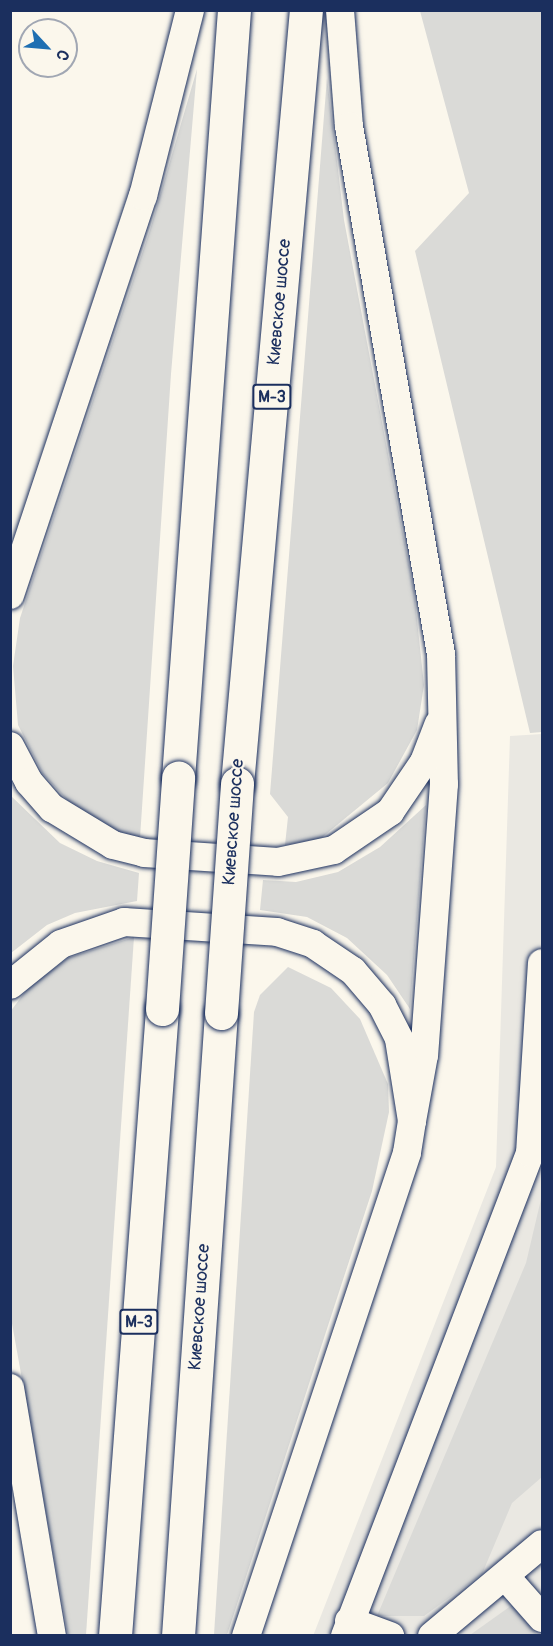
<!DOCTYPE html>
<meta charset="utf-8">
<style>
body{margin:0}
#map{position:relative;width:553px;height:1646px;overflow:hidden;background:#fbf7ec;font-family:Pangolin,sans-serif}
div>[style]{position:absolute}
.built>*{inset:0;background:#eae8e2}
.green>*{inset:0;background:#dadad7}
.roads{filter:drop-shadow(0 0 2px #1b2f5e) drop-shadow(0 0 2px #1b2f5e)}
.minor>*{height:28px;margin:-14px;padding:0 14px;transform-origin:14px;border-radius:14px;background:#fbf7ec}
.highway>*{height:33px;margin:-16.5px;padding:0 16.5px;transform-origin:16.5px;border-radius:16.5px;background:#fbf7ec}
.bridges{filter:drop-shadow(0 0 2px #1b2f5e) drop-shadow(0 0 2px #1b2f5e)}
.highway-bridge>*{height:33px;margin:-16.5px;padding:0 16.5px;transform-origin:16.5px;border-radius:16.5px;background:#fbf7ec}
span{translate:-50% -50%;white-space:nowrap;text-align:center;line-height:1.15;-webkit-text-stroke:4.5px #fbf7ec;paint-order:stroke}
.shield-label span{padding:2px 4px;background:#fbf7ec;border:2px solid;border-radius:4px;-webkit-text-stroke-width:0}
.shield-label{font-size:16px;color:#1b2f5e;font-weight:700}
.street-label{font-size:18px;color:#1b2f5e}
.frame{position:absolute;inset:0;border:12px solid #1b2f5e;pointer-events:none}
.north{position:absolute;left:18px;top:18px;width:60px;height:60px;box-sizing:border-box;background:#fbf7ec;border:2px solid #a1a7b3;border-radius:50%;rotate:116deg;font-size:16px;font-weight:700;line-height:24px;text-align:center;color:#1b2f5e}
.north::after{content:'';display:block;margin:auto;width:21px;height:27px;background:#1f6fb2;clip-path:polygon(50% 0,100% 100%,50% 72%,0 100%)}
</style>
<div id="map">
<div class="built">
<i style="clip-path:polygon(542px 734px,542px 1635px,313px 1636px,496px 1167px,510px 736px)"></i>
</div>
<div class="green">
<i style="clip-path:polygon(420px 11px,542px 11px,542px 732px,530px 733px,415px 251px,469px 193px)"></i>
<i style="clip-path:polygon(197px 69px,171px 374px,140px 838px,107px 828px,71px 804px,43px 774px,18px 725px,13px 666px,20px 618px,150px 230px)"></i>
<i style="clip-path:polygon(327px 78px,344px 220px,414px 592px,424px 685px,417px 730px,388px 783px,320px 839px,285px 845px,288px 817px,270px 794px)"></i>
<i style="clip-path:polygon(10px 795px,60px 843px,97px 861px,139px 873px,137px 901px,75px 913px,47px 925px,11px 953px)"></i>
<i style="clip-path:polygon(426px 805px,410px 1009px,387px 975px,347px 938px,307px 917px,260px 910px,263px 880px,296px 882px,338px 872px,380px 847px)"></i>
<i style="clip-path:polygon(134px 937px,86px 1635px,68px 1635px,11px 1318px,10px 1012px,28px 988px,68px 958px)"></i>
<i style="clip-path:polygon(288px 967px,331px 988px,360px 1019px,388px 1084px,389px 1112px,372px 1191px,227px 1635px,214px 1635px,254px 1012px,260px 995px)"></i>
<i style="clip-path:polygon(542px 1195px,542px 1477px,512px 1503px,482px 1574px,424px 1616px,377px 1616px,526px 1263px)"></i>
<i style="clip-path:polygon(512px 1605px,537px 1635px,470px 1635px)"></i>
</div>
<div class="roads">
<div class="minor">
<i style="left:340px;top:10px;width:116px;rotate:85.6deg"></i>
<i style="left:349px;top:126px;width:536px;rotate:80.12deg"></i>
<i style="left:441px;top:654px;width:130px;rotate:88.7deg"></i>
<i style="left:444px;top:784px;width:272px;rotate:94.2deg"></i>
<i style="left:424px;top:1055px;width:67px;rotate:100.3deg"></i>
<i style="left:10px;top:595px;width:421px;rotate:-71.6deg"></i>
<i style="left:143px;top:196px;width:192px;rotate:-75.8deg"></i>
<i style="left:10px;top:746px;width:41px;rotate:62.2deg"></i>
<i style="left:29px;top:782px;width:35px;rotate:49deg"></i>
<i style="left:52px;top:808px;width:71px;rotate:31.2deg"></i>
<i style="left:113px;top:845px;width:32px;rotate:14deg"></i>
<i style="left:144px;top:853px;width:134px;rotate:3.8deg"></i>
<i style="left:278px;top:862px;width:57px;rotate:-12.1deg"></i>
<i style="left:334px;top:850px;width:68px;rotate:-34.2deg"></i>
<i style="left:390px;top:812px;width:60px;rotate:-55.8deg"></i>
<i style="left:424px;top:762px;width:40px;rotate:-69deg"></i>
<i style="left:10px;top:985px;width:65px;rotate:-38.8deg"></i>
<i style="left:61px;top:944px;width:67px;rotate:-19.2deg"></i>
<i style="left:124px;top:922px;width:153px;rotate:3.7deg"></i>
<i style="left:277px;top:932px;width:38px;rotate:18deg"></i>
<i style="left:313px;top:944px;width:48px;rotate:34deg"></i>
<i style="left:353px;top:971px;width:45px;rotate:49.5deg"></i>
<i style="left:382px;top:1005px;width:38px;rotate:63deg"></i>
<i style="left:399px;top:1039px;width:83px;rotate:81deg"></i>
<i style="left:412px;top:1121px;width:32px;rotate:99deg"></i>
<i style="left:407px;top:1153px;width:509px;rotate:108.43deg"></i>
<i style="left:10px;top:1388px;width:252px;rotate:80.4deg"></i>
<i style="left:505px;top:1576px;width:56px;rotate:48.6deg"></i>
<i style="left:349px;top:1621px;width:44px;rotate:20.1deg"></i>
<i style="left:345px;top:1636px;width:517px;rotate:-69.04deg"></i>
<i style="left:530px;top:1153px;width:190px;rotate:-86.4deg"></i>
<i style="left:432px;top:1636px;width:143px;rotate:-39.9deg"></i>
</div>
<div class="highway">
<i style="left:178px;top:778px;width:770px;rotate:-85.83deg"></i>
<i style="left:237px;top:784px;width:777px;rotate:-84.91deg"></i>
<i style="left:115px;top:1636px;width:629px;rotate:-85.71deg"></i>
<i style="left:178px;top:1636px;width:624px;rotate:-86.05deg"></i>
</div>
</div>
<div class="bridges">
<div class="highway-bridge">
<i style="left:162px;top:1009px;width:232px;rotate:-86deg"></i>
<i style="left:221px;top:1013px;width:230px;rotate:-86deg"></i>
</div>
</div>
<div class="shield-label">
<span style="left:272px;top:397px">М-3</span>
<span style="left:139px;top:1322px">М-3</span>
</div>
<div class="street-label">
<span style="left:280px;top:302px;rotate:-85deg">Киевское шоссе</span>
<span style="left:234px;top:822px;rotate:-86deg">Киевское шоссе</span>
<span style="left:200px;top:1307px;rotate:-86deg">Киевское шоссе</span>
</div>
<div class="frame"></div>
<div class="north">С</div>
</div>
